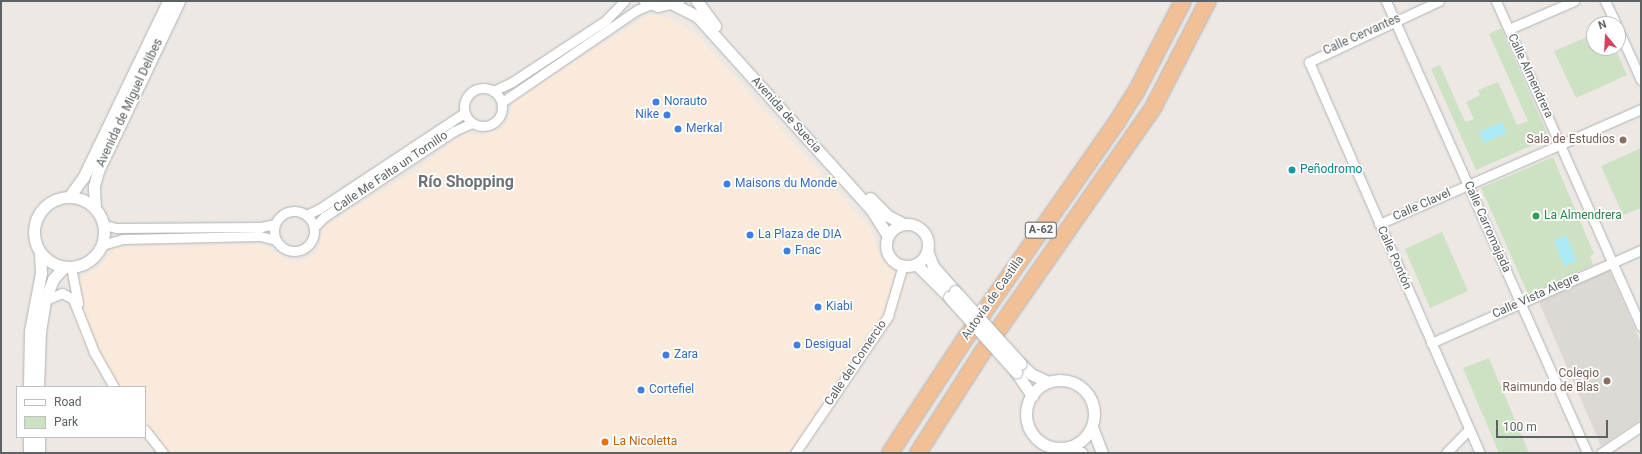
<!DOCTYPE html>
<meta charset="utf-8">
<style>
body{margin:0}
#map{position:relative;width:1642px;height:454px;overflow:hidden;background:#ede8e4;font-family:Roboto,sans-serif}
div>[style]{position:absolute}
.commercial>*{inset:0;background:#faeadc}
.education>*{inset:0;background:#dcd8d3}
.green>*{inset:0;background:#cce2c3}
.water>*{inset:0;background:#aceaf5}
.roads{filter:drop-shadow(0 0 1px #afb3b5) drop-shadow(0 0 1px #afb3b5)}
.minor>*{height:9px;margin:-4.5px;padding:0 4.5px;transform-origin:4.5px;border-radius:4.5px;background:#fff}
.minor>.ring{margin:-4.5px;padding:0;box-sizing:content-box;background:none;border:9px solid #fff;border-radius:50%}
.tertiary>*{height:11px;margin:-5.5px;padding:0 5.5px;transform-origin:5.5px;border-radius:5.5px;background:#fff}
.tertiary>.ring{margin:-5.5px;padding:0;box-sizing:content-box;background:none;border:11px solid #fff;border-radius:50%}
.motorway>*{height:16px;margin:-8px;padding:0 8px;transform-origin:8px;border-radius:8px;background:#f1c097}
.bridges{filter:drop-shadow(0 0 1px #afb3b5) drop-shadow(0 0 1px #afb3b5)}
.tertiary-bridge>*{height:11px;margin:-5.5px;padding:0 5.5px;transform-origin:5.5px;border-radius:5.5px;background:#fff}
.dots>*{width:11px;height:11px;translate:-50% -50%;box-sizing:border-box;border:2px solid #fff;border-radius:50%}
span{translate:-50% -50%;white-space:nowrap;text-align:center;line-height:1.15;-webkit-text-stroke:3.5px #fff;paint-order:stroke}
.shield-label span{padding:1px 3px;background:#fff;border:1px solid;border-radius:3px;-webkit-text-stroke-width:0}
.shield-label{font-size:11px;color:#5c6163;font-weight:700}
.street-label{font-size:12px;color:#5c6163}
.shop-label{font-size:12px;color:#366cbe}
.left{translate:0 -50%;text-align:left}
.right{translate:-100% -50%;text-align:right}
.education-label{font-size:12px;color:#785e54}
.culture-label{font-size:12px;color:#0d838f}
.leisure-label{font-size:12px;color:#27864d}
.food-label{font-size:12px;color:#c56008}
.district-label{font-size:16px;color:#6d7375;font-weight:700}
.frame{position:absolute;inset:0;border:2px solid #5c6163;pointer-events:none}
.legend{position:absolute;left:16px;top:386px;width:130px;height:52px;box-sizing:border-box;background:#fff;border:1px solid #bec0c1;margin:0;padding:5px 7px;list-style:none;font-size:12px;color:#5c6163}
.legend li{display:flex;align-items:center;gap:8px;height:20px}
.legend b{width:20px;border:1px solid #bec0c1}
.north{position:absolute;left:1586px;top:16px;width:40px;height:40px;box-sizing:border-box;background:#fff;border:1px solid #bec0c1;border-radius:50%;rotate:342deg;font-size:11px;font-weight:700;line-height:16px;text-align:center;color:#5c6163}
.north::after{content:'';display:block;margin:auto;width:14px;height:18px;background:#d54261;clip-path:polygon(50% 0,100% 100%,50% 72%,0 100%)}
.scale{position:absolute;left:1496px;top:420px;width:112px;height:18px;box-sizing:border-box;border:2px solid #5c6163;border-top:0;padding-left:5px;font-size:12px;line-height:14px;white-space:nowrap;color:#5c6163;-webkit-text-stroke:3px #fff;paint-order:stroke}
</style>
<div id="map">
<div class="commercial">
<i style="clip-path:polygon(648px 15px,657px 15px,678px 22px,698px 36px,871px 229px,882px 260px,896px 273px,909px 276px,893px 320px,803px 453px,156px 453px,143px 437px,145px 437px,145px 387px,108px 387px,82px 340px,72px 314px,84px 309px,78px 281px,82px 277px,99px 267px,115px 247px,263px 244px,287px 259px,300px 262px,318px 252px,323px 227px,418px 168px,462px 135px,469px 133px,479px 136px,500px 129px,507px 121px,513px 103px,522px 95px)"></i>
</div>
<div class="education">
<i style="clip-path:polygon(1609px 270px,1641px 343px,1641px 419px,1601px 446px,1539px 302px)"></i>
</div>
<div class="green">
<i style="clip-path:polygon(1501px 28px,1549px 138px,1476px 170px,1431px 69px,1440px 65px,1465px 122px,1474px 119px,1466px 102px,1480px 95px,1478px 90px,1498px 82px,1517px 125px,1528px 121px,1489px 34px)"></i>
<i style="clip-path:polygon(1594px 34px,1594px 48px,1615px 48px,1627px 75px,1576px 98px,1554px 51px)"></i>
<i style="clip-path:polygon(1641px 148px,1641px 208px,1623px 215px,1601px 166px)"></i>
<i style="clip-path:polygon(1553px 157px,1594px 254px,1590px 256px,1593px 265px,1528px 294px,1481px 188px)"></i>
<i style="clip-path:polygon(1442px 232px,1468px 291px,1430px 308px,1405px 249px)"></i>
<i style="clip-path:polygon(1489px 358px,1529px 453px,1499px 453px,1463px 368px)"></i>
</div>
<div class="water">
<i style="clip-path:polygon(1502px 122px,1507px 133px,1484px 143px,1479px 132px)"></i>
<i style="clip-path:polygon(1566px 235px,1577px 261px,1564px 266px,1554px 241px)"></i>
</div>
<div class="roads">
<div class="minor">
<i style="left:1386px;top:1px;width:495px;rotate:66deg"></i>
<i style="left:1439px;top:1px;width:144px;rotate:154.9deg"></i>
<i style="left:1309px;top:62px;width:427px;rotate:66.4deg"></i>
<i style="left:1496px;top:1px;width:356px;rotate:66deg"></i>
<i style="left:1605px;top:1px;width:25px;rotate:64deg"></i>
<i style="left:1509px;top:29px;width:71px;rotate:-23.3deg"></i>
<i style="left:1618px;top:29px;width:56px;rotate:65.7deg"></i>
<i class="ring" style="left:464px;top:88px;width:29px;height:29px"></i>
<i style="left:493px;top:91px;width:21px;rotate:-25deg"></i>
<i style="left:512px;top:82px;width:111px;rotate:-33.3deg"></i>
<i style="left:605px;top:21px;width:28px;rotate:-46deg"></i>
<i style="left:502px;top:102px;width:163px;rotate:-34.3deg"></i>
<i style="left:637px;top:10px;width:15px;rotate:-23deg"></i>
<i class="ring" style="left:274px;top:211px;width:31px;height:31px"></i>
<i style="left:306px;top:215px;width:14px;rotate:-25deg"></i>
<i style="left:319px;top:209px;width:174px;rotate:-33.5deg"></i>
<i style="left:1379px;top:224px;width:286px;rotate:-23.7deg"></i>
<i style="left:104px;top:225px;width:12px;rotate:14deg"></i>
<i style="left:116px;top:228px;width:145px;rotate:-0.4deg"></i>
<i style="left:261px;top:227px;width:14px;rotate:-12deg"></i>
<i style="left:314px;top:227px;width:14px;rotate:-45deg"></i>
<i style="left:324px;top:217px;width:156px;rotate:-33.5deg"></i>
<i style="left:454px;top:131px;width:20px;rotate:-24deg"></i>
<i style="left:102px;top:245px;width:22px;rotate:-16deg"></i>
<i style="left:123px;top:239px;width:137px;rotate:-1.3deg"></i>
<i style="left:260px;top:236px;width:16px;rotate:14deg"></i>
<i style="left:71px;top:267px;width:37px;rotate:79deg"></i>
<i style="left:45px;top:300px;width:18px;rotate:-22deg"></i>
<i style="left:62px;top:293px;width:13px;rotate:29deg"></i>
<i style="left:73px;top:299px;width:57px;rotate:68.4deg"></i>
<i style="left:94px;top:352px;width:40px;rotate:60.3deg"></i>
<i style="left:1431px;top:343px;width:230px;rotate:-23.9deg"></i>
<i style="left:145px;top:430px;width:29px;rotate:52deg"></i>
<i style="left:795px;top:453px;width:166px;rotate:-55.8deg"></i>
<i style="left:888px;top:316px;width:53px;rotate:-73.6deg"></i>
<i style="left:1446px;top:453px;width:33px;rotate:-46deg"></i>
<i style="left:1601px;top:453px;width:48px;rotate:-34deg"></i>
</div>
<div class="tertiary">
<i style="left:645px;top:1px;width:14px;rotate:21deg"></i>
<i style="left:658px;top:6px;width:21px;rotate:-14deg"></i>
<i style="left:697px;top:1px;width:31px;rotate:54deg"></i>
<i style="left:673px;top:4px;width:27px;rotate:27deg"></i>
<i style="left:697px;top:16px;width:260px;rotate:48deg"></i>
<i style="left:871px;top:209px;width:32px;rotate:58deg"></i>
<i class="ring" style="left:34px;top:197px;width:59px;height:59px"></i>
<i style="left:69px;top:197px;width:24px;rotate:-54deg"></i>
<i style="left:83px;top:178px;width:196px;rotate:-64.3deg"></i>
<i style="left:870px;top:198px;width:25px;rotate:45deg"></i>
<i style="left:888px;top:216px;width:18px;rotate:27deg"></i>
<i style="left:95px;top:208px;width:22px;rotate:-93deg"></i>
<i style="left:94px;top:186px;width:16px;rotate:-75deg"></i>
<i style="left:98px;top:171px;width:188px;rotate:-64.5deg"></i>
<i class="ring" style="left:886px;top:224px;width:31px;height:31px"></i>
<i style="left:927px;top:251px;width:16px;rotate:68deg"></i>
<i style="left:933px;top:266px;width:33px;rotate:49deg"></i>
<i style="left:916px;top:264px;width:47px;rotate:45deg"></i>
<i style="left:1021px;top:364px;width:14px;rotate:45deg"></i>
<i style="left:1031px;top:374px;width:19px;rotate:25deg"></i>
<i style="left:1016px;top:372px;width:29px;rotate:56deg"></i>
<i class="ring" style="left:1026px;top:380px;width:57px;height:57px"></i>
<i style="left:29px;top:387px;width:56px;rotate:-89deg"></i>
<i style="left:30px;top:331px;width:59px;rotate:-79.3deg"></i>
<i style="left:41px;top:273px;width:20px;rotate:-93deg"></i>
<i style="left:38px;top:387px;width:55px;rotate:-87.9deg"></i>
<i style="left:40px;top:332px;width:32px;rotate:-81deg"></i>
<i style="left:45px;top:300px;width:22px;rotate:-69deg"></i>
<i style="left:53px;top:279px;width:16px;rotate:-47deg"></i>
<i style="left:1092px;top:427px;width:28px;rotate:69deg"></i>
<i style="left:29px;top:437px;width:16px;rotate:90deg"></i>
<i style="left:39px;top:437px;width:16px;rotate:90deg"></i>
<i style="left:1069px;top:447px;width:14px;rotate:25deg"></i>
</div>
<div class="motorway">
<i style="left:890px;top:453px;width:136px;rotate:-56.7deg"></i>
<i style="left:965px;top:339px;width:261px;rotate:-55deg"></i>
<i style="left:1115px;top:125px;width:39px;rotate:-58deg"></i>
<i style="left:1136px;top:92px;width:102px;rotate:-62.7deg"></i>
<i style="left:918px;top:453px;width:119px;rotate:-57.4deg"></i>
<i style="left:982px;top:353px;width:301px;rotate:-55.1deg"></i>
<i style="left:1154px;top:106px;width:118px;rotate:-62.8deg"></i>
</div>
</div>
<div class="bridges">
<div class="tertiary-bridge">
<i style="left:955px;top:291px;width:98px;rotate:47.9deg"></i>
<i style="left:949px;top:297px;width:101px;rotate:48.2deg"></i>
</div>
</div>
<div class="dots">
<i style="left:656px;top:102px;background:#3f7fe0"></i>
<i style="left:667px;top:115px;background:#3f7fe0"></i>
<i style="left:678px;top:129px;background:#3f7fe0"></i>
<i style="left:1623px;top:140px;background:#8d6e63"></i>
<i style="left:1292px;top:170px;background:#0f9aa8"></i>
<i style="left:727px;top:184px;background:#3f7fe0"></i>
<i style="left:1536px;top:216px;background:#2e9e5b"></i>
<i style="left:750px;top:235px;background:#3f7fe0"></i>
<i style="left:787px;top:251px;background:#3f7fe0"></i>
<i style="left:818px;top:307px;background:#3f7fe0"></i>
<i style="left:797px;top:345px;background:#3f7fe0"></i>
<i style="left:666px;top:355px;background:#3f7fe0"></i>
<i style="left:1607px;top:381px;background:#8d6e63"></i>
<i style="left:641px;top:390px;background:#3f7fe0"></i>
<i style="left:605px;top:442px;background:#e8710a"></i>
</div>
<div class="shield-label">
<span style="left:1041px;top:230px">A-62</span>
</div>
<div class="street-label">
<span style="left:1362px;top:35px;rotate:-24deg">Calle Cervantes</span>
<span style="left:1530px;top:76px;rotate:65deg">Calle Almendrera</span>
<span style="left:130px;top:103px;rotate:-65deg">Avenida de Miguel Delibes</span>
<span style="left:786px;top:115px;rotate:48deg">Avenida de Suecia</span>
<span style="left:391px;top:172px;rotate:-34deg">Calle Me Falta un Tornillo</span>
<span style="left:1422px;top:205px;rotate:-24deg">Calle Clavel</span>
<span style="left:1487px;top:227px;rotate:66deg">Calle Carromajada</span>
<span style="left:1394px;top:258px;rotate:66deg">Calle Pontón</span>
<span style="left:1536px;top:296px;rotate:-24deg">Calle Vista Alegre</span>
<span style="left:993px;top:298px;rotate:-55deg">Autovía de Castilla</span>
<span style="left:856px;top:363px;rotate:-56deg">Calle del Comercio</span>
</div>
<div class="shop-label">
<span class="left" style="left:664px;top:102px">Norauto</span>
<span class="right" style="left:659px;top:115px">Nike</span>
<span class="left" style="left:686px;top:129px">Merkal</span>
<span class="left" style="left:735px;top:184px">Maisons du Monde</span>
<span class="left" style="left:758px;top:235px">La Plaza de DIA</span>
<span class="left" style="left:795px;top:251px">Fnac</span>
<span class="left" style="left:826px;top:307px">Kiabi</span>
<span class="left" style="left:805px;top:345px">Desigual</span>
<span class="left" style="left:674px;top:355px">Zara</span>
<span class="left" style="left:649px;top:390px">Cortefiel</span>
</div>
<div class="education-label">
<span class="right" style="left:1615px;top:140px">Sala de Estudios</span>
<span class="right" style="left:1599px;top:381px">Colegio<br>Raimundo de Blas</span>
</div>
<div class="culture-label">
<span class="left" style="left:1300px;top:170px">Peñodromo</span>
</div>
<div class="leisure-label">
<span class="left" style="left:1544px;top:216px">La Almendrera</span>
</div>
<div class="food-label">
<span class="left" style="left:613px;top:442px">La Nicoletta</span>
</div>
<div class="district-label">
<span style="left:466px;top:182px">Río Shopping</span>
</div>
<div class="frame"></div>
<ul class="legend">
<li><b style="height:5px;background:#fff"></b>Road</li>
<li><b style="height:11px;background:#cce2c3"></b>Park</li>
</ul>
<div class="north">N</div>
<div class="scale">100 m</div>
</div>
